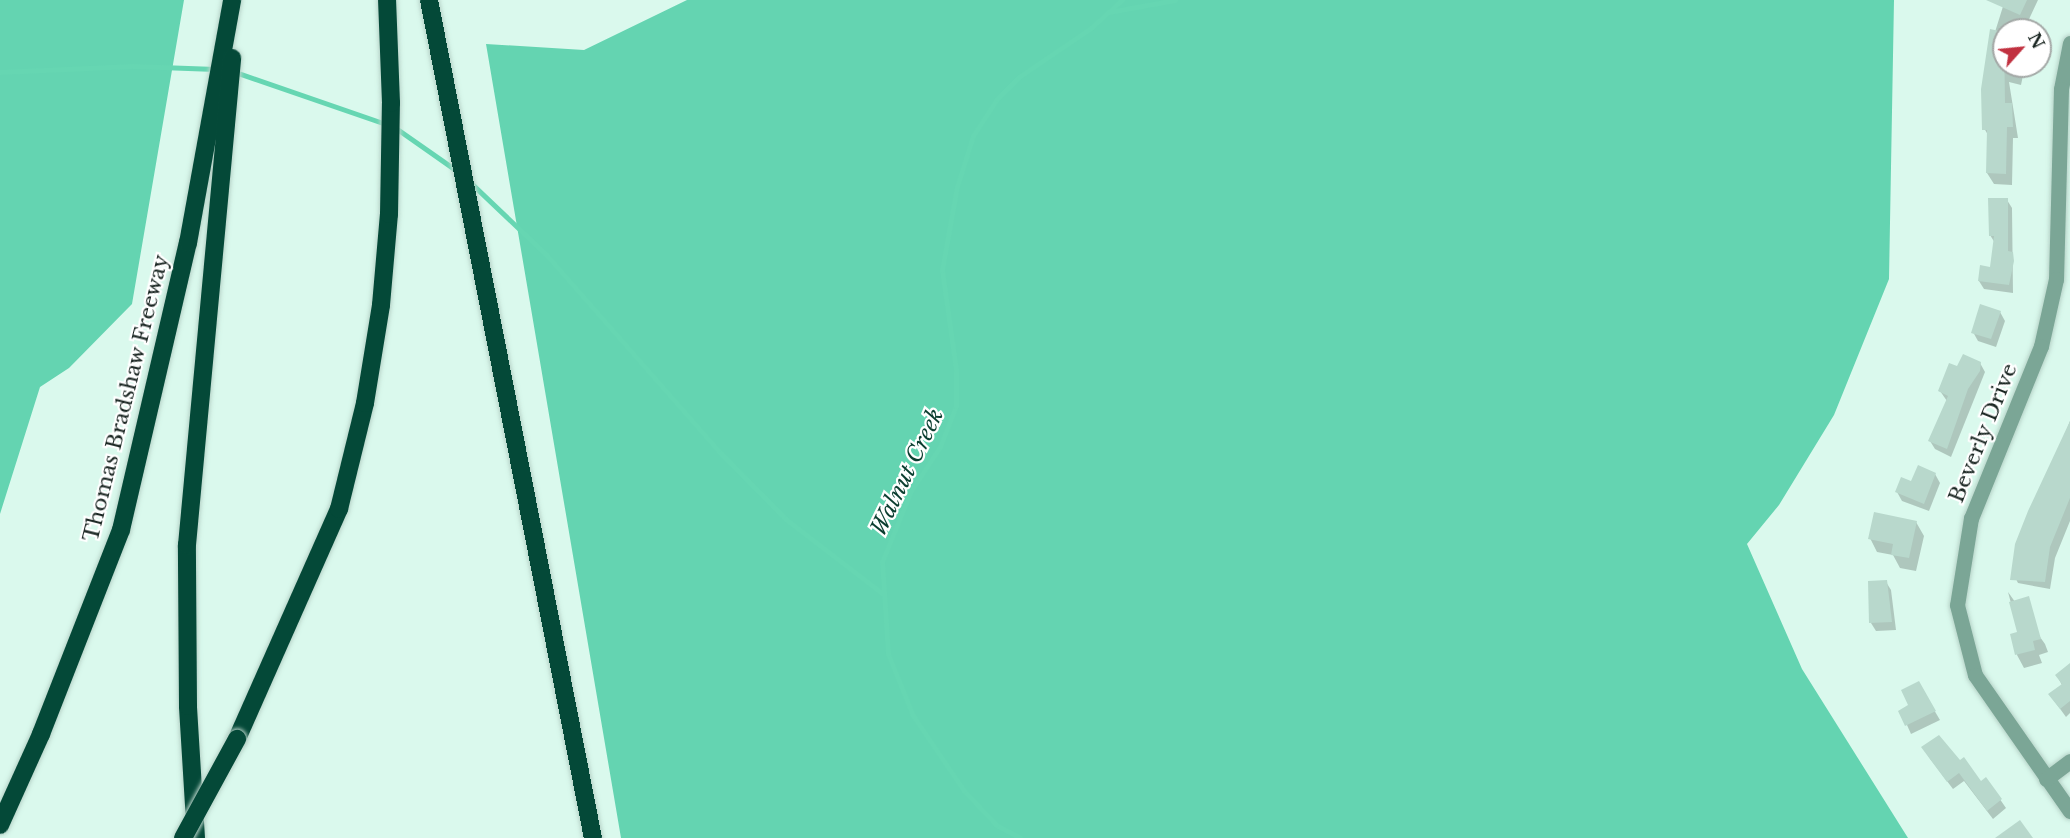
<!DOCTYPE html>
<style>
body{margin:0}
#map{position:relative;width:2070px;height:838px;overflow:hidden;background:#daf9ed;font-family:"Libre Baskerville",serif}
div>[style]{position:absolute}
.forest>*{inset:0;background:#64d4b1}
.shadow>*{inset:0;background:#0003}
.stream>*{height:4.5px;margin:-2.25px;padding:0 2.25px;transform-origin:2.25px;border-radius:2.25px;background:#66d6b2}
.building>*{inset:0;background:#b8d8cc}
.roads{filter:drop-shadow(0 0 2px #b7d3c8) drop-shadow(0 0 2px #b7d3c8)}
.street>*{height:15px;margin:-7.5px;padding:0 7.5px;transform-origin:7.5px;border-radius:7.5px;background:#7ba696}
.highway>*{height:18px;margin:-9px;padding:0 9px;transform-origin:9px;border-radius:9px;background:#044938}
.bridges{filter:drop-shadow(0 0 2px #b7d3c8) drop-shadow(0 0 2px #b7d3c8)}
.highway-bridge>*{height:18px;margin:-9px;padding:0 9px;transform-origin:9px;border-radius:9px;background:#044938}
span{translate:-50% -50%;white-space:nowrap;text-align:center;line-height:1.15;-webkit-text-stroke:4.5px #fff;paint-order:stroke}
.street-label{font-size:21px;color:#192521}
.water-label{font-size:22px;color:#0b3e30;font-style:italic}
.north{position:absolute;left:1992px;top:18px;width:60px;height:60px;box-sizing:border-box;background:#fff;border:2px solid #a3a8a6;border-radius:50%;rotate:63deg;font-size:16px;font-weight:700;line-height:24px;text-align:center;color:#192521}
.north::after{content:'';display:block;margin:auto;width:21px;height:27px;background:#c13140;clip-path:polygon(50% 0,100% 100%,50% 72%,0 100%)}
</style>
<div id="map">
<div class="forest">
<i style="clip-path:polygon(0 0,184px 0,132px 304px,69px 368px,40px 387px,0 514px)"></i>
<i style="clip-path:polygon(687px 0,1894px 0,1889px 279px,1834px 415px,1779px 505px,1747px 544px,1802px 669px,1908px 838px,621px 838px,486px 44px,584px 50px)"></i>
</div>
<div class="shadow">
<i style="clip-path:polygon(2005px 0,2038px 0,2024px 30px,2004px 30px,2004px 66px,2025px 66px,2021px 85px,2009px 82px,2018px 138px,2013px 138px,2012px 185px,1994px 184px,1987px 173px,1988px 135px,1984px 128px,1995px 32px)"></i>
<i style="clip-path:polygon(2007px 200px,2012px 208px,2013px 293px,1984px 289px,1979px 281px,1992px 268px,1995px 243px,1990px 235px)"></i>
<i style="clip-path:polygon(2000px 312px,2005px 321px,1996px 347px,1978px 341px,1973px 332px)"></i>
<i style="clip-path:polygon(1980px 363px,1985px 372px,1951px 457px,1935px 449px,1930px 441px,1947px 401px,1940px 391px,1958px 368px)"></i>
<i style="clip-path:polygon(2070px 421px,2070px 521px,2055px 558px,2050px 589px,2018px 583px,2013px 573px)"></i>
<i style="clip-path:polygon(1935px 474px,1940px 483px,1929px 511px,1902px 501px,1897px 492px)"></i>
<i style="clip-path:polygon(1916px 522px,1924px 536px,1916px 571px,1900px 568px,1893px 555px,1877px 552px,1870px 538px)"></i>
<i style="clip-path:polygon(1886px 582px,1891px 590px,1896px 630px,1876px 631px,1871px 623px)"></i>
<i style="clip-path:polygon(2008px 592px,2045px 644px,2048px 652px,2039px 655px,2042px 663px,2024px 668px,2017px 655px,2019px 633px)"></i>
<i style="clip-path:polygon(2070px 672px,2070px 713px,2066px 717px,2050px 695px,2062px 685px,2057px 676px)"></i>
<i style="clip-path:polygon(1918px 683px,1940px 720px,1911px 734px,1907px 725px)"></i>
<i style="clip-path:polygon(1928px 756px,1981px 783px,1986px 779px,2006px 808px,1993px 819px,1964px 781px,1953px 789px)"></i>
</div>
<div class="stream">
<i style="left:1109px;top:12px;width:67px;rotate:-10.3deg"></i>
<i style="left:0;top:72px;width:133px;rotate:-2.6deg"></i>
<i style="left:133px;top:66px;width:82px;rotate:2.1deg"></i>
<i style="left:235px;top:72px;width:160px;rotate:19deg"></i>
<i style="left:396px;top:128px;width:73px;rotate:35deg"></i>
<i style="left:469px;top:181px;width:106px;rotate:43.5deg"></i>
<i style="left:546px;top:254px;width:265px;rotate:48.7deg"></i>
<i style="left:721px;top:453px;width:93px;rotate:45.4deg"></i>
<i style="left:786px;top:519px;width:121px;rotate:37.6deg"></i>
<i style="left:1020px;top:838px;width:27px;rotate:-152deg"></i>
<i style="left:996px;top:825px;width:47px;rotate:-133.3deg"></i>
<i style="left:964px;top:791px;width:91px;rotate:-124.2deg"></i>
<i style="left:913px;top:716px;width:67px;rotate:-112deg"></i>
<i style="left:888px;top:654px;width:92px;rotate:-93.7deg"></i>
<i style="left:882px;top:562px;width:77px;rotate:-67.8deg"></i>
<i style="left:911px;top:491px;width:53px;rotate:-56.6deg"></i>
<i style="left:940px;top:447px;width:44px;rotate:-68.7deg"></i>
<i style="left:956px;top:406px;width:36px;rotate:-90deg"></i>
<i style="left:956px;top:370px;width:101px;rotate:-98deg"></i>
<i style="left:942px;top:270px;width:84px;rotate:-79.8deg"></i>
<i style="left:957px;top:187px;width:53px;rotate:-72.6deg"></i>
<i style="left:973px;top:136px;width:44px;rotate:-57deg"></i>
<i style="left:997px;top:99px;width:31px;rotate:-45deg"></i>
<i style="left:1019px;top:77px;width:87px;rotate:-34.2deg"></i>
<i style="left:1091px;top:28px;width:42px;rotate:-42.1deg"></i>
</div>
<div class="building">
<i style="clip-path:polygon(1986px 0,2027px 0,2020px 15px)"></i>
<i style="clip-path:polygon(1990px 29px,2004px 32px,2005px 103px,2012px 103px,2013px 127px,2007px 127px,2006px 174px,1986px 173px,1987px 130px,1982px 130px,1981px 89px)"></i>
<i style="clip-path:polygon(1988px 198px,2008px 198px,2008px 251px,2013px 252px,2014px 261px,2009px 285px,1978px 281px,1980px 265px,1990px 267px,1994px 236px,1989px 236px)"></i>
<i style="clip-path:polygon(1980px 304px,2001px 311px,1991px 339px,1971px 333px)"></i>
<i style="clip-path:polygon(1963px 354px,1981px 362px,1980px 371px,1968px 389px,1947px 449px,1928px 441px,1948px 396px,1938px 391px,1949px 363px,1957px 366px)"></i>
<i style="clip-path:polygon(2070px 421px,2070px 498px,2050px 547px,2045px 582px,2010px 580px,2015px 544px,2028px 511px)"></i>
<i style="clip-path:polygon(1918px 465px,1936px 473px,1924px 504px,1895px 492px,1901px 477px,1911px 481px)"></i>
<i style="clip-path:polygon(1874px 512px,1917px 521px,1909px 558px,1891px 555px,1893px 544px,1868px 539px)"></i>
<i style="clip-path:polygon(1887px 580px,1892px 622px,1869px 623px,1868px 581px)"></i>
<i style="clip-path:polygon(2029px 596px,2041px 639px,2033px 641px,2035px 650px,2015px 655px,2010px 634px,2017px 632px,2009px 602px)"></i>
<i style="clip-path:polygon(2070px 663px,2070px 701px,2060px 709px,2048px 694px,2062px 684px,2055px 675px)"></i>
<i style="clip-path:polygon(1919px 681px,1936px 711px,1905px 726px,1898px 711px,1908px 705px,1901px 690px)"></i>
<i style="clip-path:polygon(1939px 735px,1960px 760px,1964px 757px,1981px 781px,1986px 777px,2002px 799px,1987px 811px,1959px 773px,1947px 782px,1921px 747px)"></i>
<i style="clip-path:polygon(2020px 820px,2033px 838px,1995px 838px)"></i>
</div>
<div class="roads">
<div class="street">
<i style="left:2070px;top:43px;width:47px;rotate:101.1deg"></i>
<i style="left:2061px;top:89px;width:190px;rotate:91.5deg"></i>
<i style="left:2056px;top:279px;width:69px;rotate:102.6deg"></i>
<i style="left:2041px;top:346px;width:186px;rotate:112.1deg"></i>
<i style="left:1971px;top:518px;width:88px;rotate:99.1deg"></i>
<i style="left:1957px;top:605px;width:72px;rotate:75.6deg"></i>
<i style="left:1975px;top:675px;width:166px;rotate:55.1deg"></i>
<i style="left:2046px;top:779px;width:30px;rotate:-37deg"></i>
</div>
<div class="highway">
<i style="left:429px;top:0;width:854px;rotate:78.93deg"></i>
<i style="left:237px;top:739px;width:252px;rotate:-66.1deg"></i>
<i style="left:339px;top:509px;width:109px;rotate:-76.2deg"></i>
<i style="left:365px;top:403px;width:99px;rotate:-80.7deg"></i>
<i style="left:381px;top:305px;width:91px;rotate:-85deg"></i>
<i style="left:389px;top:214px;width:111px;rotate:-89deg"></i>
<i style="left:391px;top:103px;width:103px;rotate:-92.2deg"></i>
<i style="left:0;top:825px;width:100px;rotate:-65.7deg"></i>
<i style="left:41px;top:734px;width:219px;rotate:-68.6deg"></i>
<i style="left:121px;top:530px;width:295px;rotate:-76.9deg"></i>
<i style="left:188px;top:243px;width:247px;rotate:-79.7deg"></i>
<i style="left:196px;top:838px;width:132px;rotate:-93.5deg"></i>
<i style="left:188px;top:706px;width:161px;rotate:-90.4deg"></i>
<i style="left:187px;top:545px;width:489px;rotate:-84.7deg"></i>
</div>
</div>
<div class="bridges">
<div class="highway-bridge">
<i style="left:183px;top:838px;width:113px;rotate:-61.4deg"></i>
</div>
</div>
<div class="street-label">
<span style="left:126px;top:398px;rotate:-76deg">Thomas Bradshaw Freeway</span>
<span style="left:1983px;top:433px;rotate:-68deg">Beverly Drive</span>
</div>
<div class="water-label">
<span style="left:907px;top:472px;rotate:-64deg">Walnut Creek</span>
</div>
<div class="north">N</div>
</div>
